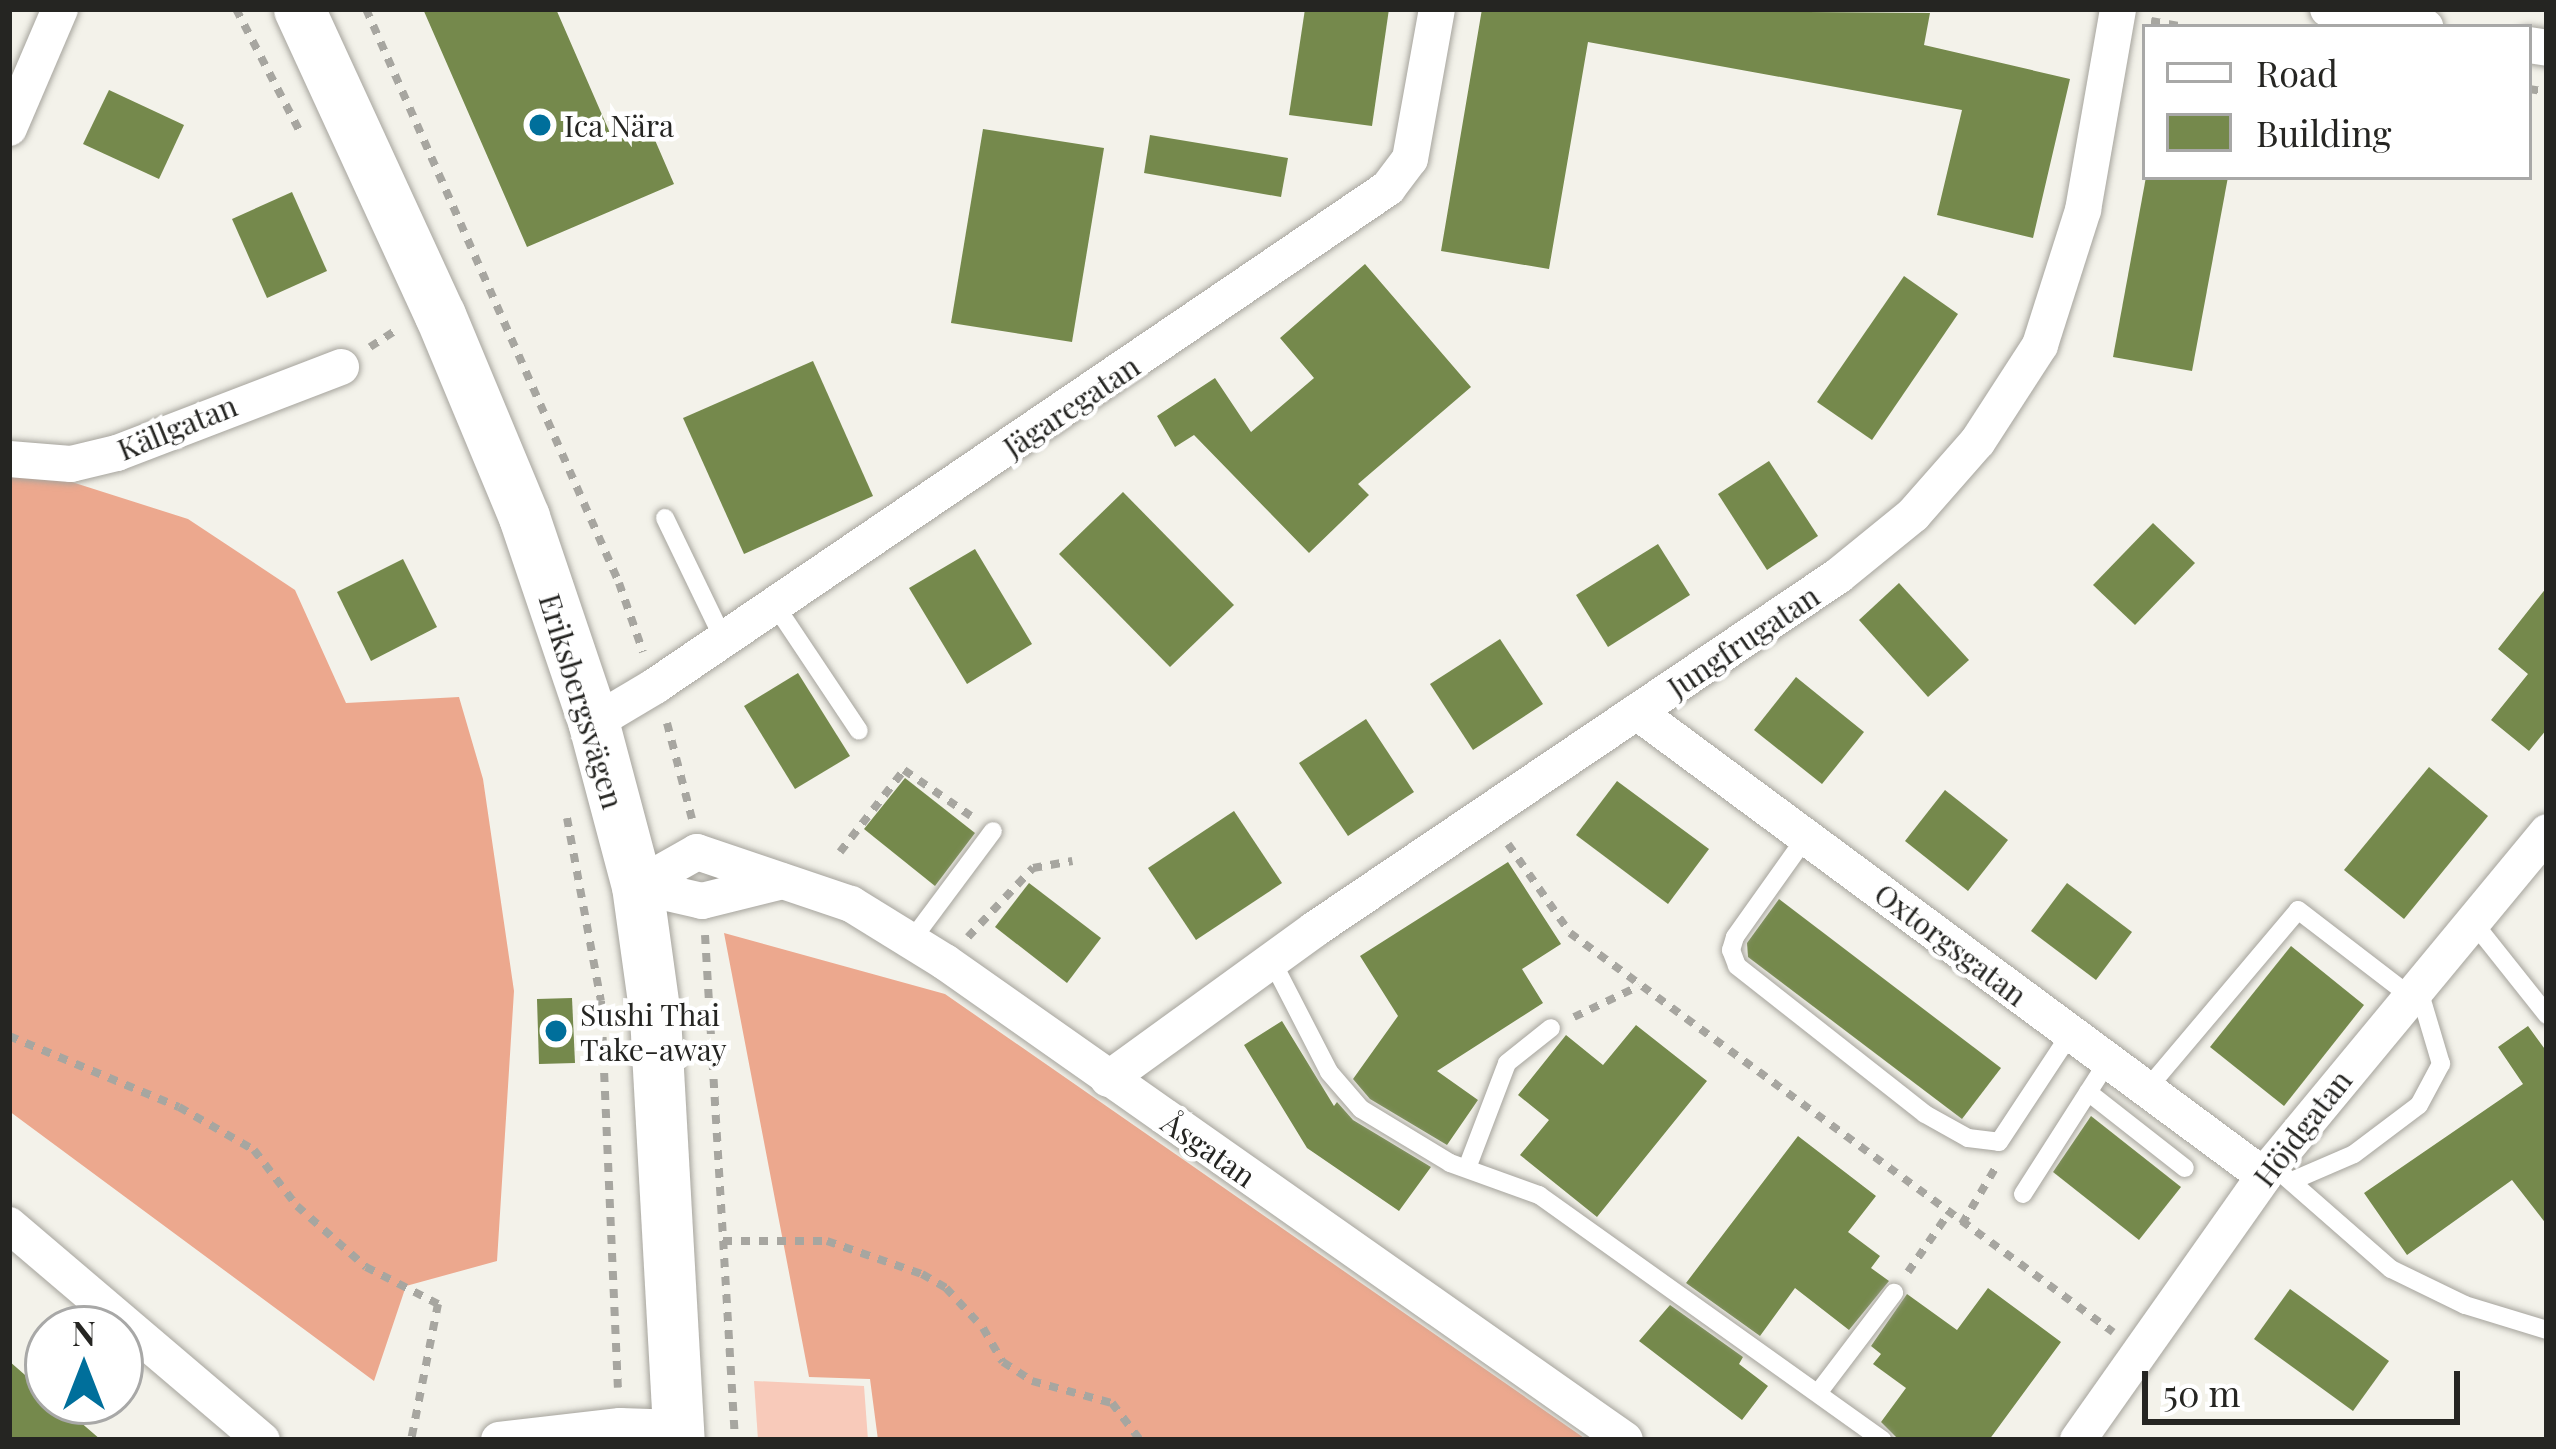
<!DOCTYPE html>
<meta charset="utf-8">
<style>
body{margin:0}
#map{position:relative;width:2556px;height:1449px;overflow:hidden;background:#f3f2ea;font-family:"Playfair Display",serif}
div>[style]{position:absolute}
.green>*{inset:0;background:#f8caba}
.forest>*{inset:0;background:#eca88e}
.building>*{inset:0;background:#75894c}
.path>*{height:8px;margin-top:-4px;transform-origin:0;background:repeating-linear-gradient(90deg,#a7a6a0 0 9px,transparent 0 18px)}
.roads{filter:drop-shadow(0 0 3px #a6a49d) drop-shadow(0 0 3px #a6a49d)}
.service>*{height:18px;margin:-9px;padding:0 9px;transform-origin:9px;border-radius:9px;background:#fff}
.minor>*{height:36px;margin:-18px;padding:0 18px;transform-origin:18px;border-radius:18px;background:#fff}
.secondary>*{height:51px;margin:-25.5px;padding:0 25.5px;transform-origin:25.5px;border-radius:25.5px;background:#fff}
.dots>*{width:33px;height:33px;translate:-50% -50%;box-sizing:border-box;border:6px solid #fff;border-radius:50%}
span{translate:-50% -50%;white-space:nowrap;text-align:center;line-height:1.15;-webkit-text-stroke:9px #fff;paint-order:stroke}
.poi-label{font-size:30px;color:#252522}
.left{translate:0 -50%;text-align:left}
.street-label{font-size:30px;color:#252522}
.frame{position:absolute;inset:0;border:12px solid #252522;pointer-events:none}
.legend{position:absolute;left:2142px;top:24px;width:390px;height:156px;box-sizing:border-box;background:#fff;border:3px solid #a8a8a7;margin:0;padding:15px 21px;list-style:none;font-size:36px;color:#252522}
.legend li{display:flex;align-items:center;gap:24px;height:60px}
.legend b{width:60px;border:3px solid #a8a8a7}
.north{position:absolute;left:24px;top:1305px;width:120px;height:120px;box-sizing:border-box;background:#fff;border:3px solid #a8a8a7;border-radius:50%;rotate:0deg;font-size:33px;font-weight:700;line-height:48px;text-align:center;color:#252522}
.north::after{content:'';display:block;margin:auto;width:42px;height:54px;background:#006f9b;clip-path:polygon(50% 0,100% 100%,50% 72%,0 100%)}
.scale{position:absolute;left:2142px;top:1371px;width:318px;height:54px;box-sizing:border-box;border:6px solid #252522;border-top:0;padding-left:15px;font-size:36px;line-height:42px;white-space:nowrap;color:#252522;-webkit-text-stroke:9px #fff;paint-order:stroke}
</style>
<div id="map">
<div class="green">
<i style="clip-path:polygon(754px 1381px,864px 1386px,868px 1440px,758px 1440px)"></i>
</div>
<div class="forest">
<i style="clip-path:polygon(9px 462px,188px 519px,295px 590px,346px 703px,459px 697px,483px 779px,514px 991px,497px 1261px,406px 1286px,374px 1381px,9px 1111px)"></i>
<i style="clip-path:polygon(724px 933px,945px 994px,1587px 1440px,878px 1440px,870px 1379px,809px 1377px)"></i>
</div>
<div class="building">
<i style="clip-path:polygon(423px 9px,556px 9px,610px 133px,645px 117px,674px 184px,527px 247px)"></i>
<i style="clip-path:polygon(1305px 9px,1389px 9px,1372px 126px,1289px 115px)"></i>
<i style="clip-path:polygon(1482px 9px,1930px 13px,1924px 45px,2070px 79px,2033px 238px,1937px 215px,1962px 110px,1588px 42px,1549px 269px,1441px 251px)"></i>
<i style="clip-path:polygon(109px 90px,184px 125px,159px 179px,83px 144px)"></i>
<i style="clip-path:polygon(983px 129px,1104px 148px,1072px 342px,951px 323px)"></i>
<i style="clip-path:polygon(1150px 135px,1288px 158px,1281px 197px,1144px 173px)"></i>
<i style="clip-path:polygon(2146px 177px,2228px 177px,2192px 371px,2113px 357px)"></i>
<i style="clip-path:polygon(292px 192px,327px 271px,267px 298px,232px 219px)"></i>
<i style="clip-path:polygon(1365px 264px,1471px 387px,1358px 484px,1369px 495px,1309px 553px,1194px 435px,1175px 447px,1157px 416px,1215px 378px,1251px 432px,1314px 378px,1280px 338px)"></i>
<i style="clip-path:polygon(1904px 276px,1958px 314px,1872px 440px,1817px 402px)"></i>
<i style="clip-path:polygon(813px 361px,873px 496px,744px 554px,683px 418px)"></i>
<i style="clip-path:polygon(1769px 461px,1818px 536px,1767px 570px,1718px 494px)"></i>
<i style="clip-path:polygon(1123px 492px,1234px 605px,1170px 667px,1059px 554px)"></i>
<i style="clip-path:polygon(2153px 523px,2195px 563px,2135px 625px,2093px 585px)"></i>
<i style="clip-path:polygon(1658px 544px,1690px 595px,1608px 647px,1576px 595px)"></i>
<i style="clip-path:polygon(975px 549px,1032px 644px,967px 684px,909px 588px)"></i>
<i style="clip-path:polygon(403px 559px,437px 627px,371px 661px,337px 592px)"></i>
<i style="clip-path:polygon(1899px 583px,1969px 660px,1928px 697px,1859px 620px)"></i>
<i style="clip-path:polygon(2547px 587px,2547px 729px,2529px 751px,2491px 720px,2528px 674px,2498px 649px)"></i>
<i style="clip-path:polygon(1500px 639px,1543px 704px,1473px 750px,1430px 684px)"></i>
<i style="clip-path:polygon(798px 673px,850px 756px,795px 789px,744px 706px)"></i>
<i style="clip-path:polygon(1796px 677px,1864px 732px,1822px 784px,1754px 730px)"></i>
<i style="clip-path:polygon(1366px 719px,1414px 792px,1348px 836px,1299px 763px)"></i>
<i style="clip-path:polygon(2429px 767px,2488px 816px,2404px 919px,2344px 870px)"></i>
<i style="clip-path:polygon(905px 778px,975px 833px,935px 886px,864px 829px)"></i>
<i style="clip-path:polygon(1617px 781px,1709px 849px,1668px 904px,1576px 835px)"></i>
<i style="clip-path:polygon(1945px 790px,2008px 840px,1968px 891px,1905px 841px)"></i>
<i style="clip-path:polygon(1234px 811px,1282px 883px,1196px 940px,1148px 868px)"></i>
<i style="clip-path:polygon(1508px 862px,1561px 944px,1522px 969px,1543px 1003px,1437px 1071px,1478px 1100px,1447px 1145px,1370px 1099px,1353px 1079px,1398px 1016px,1360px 956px)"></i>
<i style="clip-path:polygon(1029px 883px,1101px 938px,1067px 983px,995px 927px)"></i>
<i style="clip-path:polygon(2067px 883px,2132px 932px,2096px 980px,2031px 931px)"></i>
<i style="clip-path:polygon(1779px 899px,2001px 1068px,1962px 1119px,1748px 957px,1747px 943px)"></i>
<i style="clip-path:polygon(2291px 946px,2364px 1005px,2284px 1106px,2210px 1047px)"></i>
<i style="clip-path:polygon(572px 998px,575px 1063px,539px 1064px,537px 999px)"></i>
<i style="clip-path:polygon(1282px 1021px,1334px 1106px,1337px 1102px,1353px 1120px,1431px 1167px,1399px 1211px,1307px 1148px,1244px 1045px)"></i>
<i style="clip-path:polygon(1636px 1025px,1707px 1081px,1597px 1217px,1520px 1155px,1549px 1120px,1518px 1095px,1566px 1035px,1603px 1065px)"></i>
<i style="clip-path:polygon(2528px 1026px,2547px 1052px,2547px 1225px,2512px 1180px,2407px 1255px,2364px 1193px,2523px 1084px,2498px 1047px)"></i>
<i style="clip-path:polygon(2091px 1116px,2181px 1187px,2139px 1240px,2053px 1172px)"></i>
<i style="clip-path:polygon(1798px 1136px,1876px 1196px,1848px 1232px,1880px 1256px,1871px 1268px,1889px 1281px,1849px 1330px,1795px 1288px,1760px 1336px,1686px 1283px)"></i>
<i style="clip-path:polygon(1988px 1288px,2061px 1342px,1989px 1440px,1899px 1440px,1881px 1422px,1906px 1388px,1873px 1364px,1881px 1354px,1871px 1346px,1907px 1294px,1957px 1330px)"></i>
<i style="clip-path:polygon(2290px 1289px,2389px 1361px,2353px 1411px,2254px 1339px)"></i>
<i style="clip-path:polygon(1670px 1305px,1743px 1357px,1739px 1364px,1768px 1386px,1742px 1420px,1639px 1341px)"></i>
<i style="clip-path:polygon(9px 1361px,48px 1395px,48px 1401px,56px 1401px,101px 1440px,9px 1440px)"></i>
</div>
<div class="path">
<i style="left:236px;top:9px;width:136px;rotate:62.5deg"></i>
<i style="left:366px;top:9px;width:627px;rotate:66.21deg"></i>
<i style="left:619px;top:583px;width:73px;rotate:70.8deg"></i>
<i style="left:2151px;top:21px;width:35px;rotate:10deg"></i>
<i style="left:2529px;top:89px;width:18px;rotate:9deg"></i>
<i style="left:370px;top:347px;width:33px;rotate:-33deg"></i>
<i style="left:667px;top:723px;width:99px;rotate:75.4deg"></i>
<i style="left:567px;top:818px;width:186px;rotate:79.5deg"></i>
<i style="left:601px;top:1001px;width:387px;rotate:87.5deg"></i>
<i style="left:1508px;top:844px;width:108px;rotate:55.1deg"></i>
<i style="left:1570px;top:933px;width:674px;rotate:36.31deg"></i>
<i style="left:840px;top:852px;width:104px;rotate:-52deg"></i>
<i style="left:904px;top:770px;width:81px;rotate:34.5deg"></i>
<i style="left:705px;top:935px;width:506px;rotate:86.6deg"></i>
<i style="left:968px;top:937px;width:95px;rotate:-46.7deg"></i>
<i style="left:1033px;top:868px;width:40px;rotate:-10deg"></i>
<i style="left:1574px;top:1017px;width:72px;rotate:-25.5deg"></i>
<i style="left:9px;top:1036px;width:184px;rotate:22.7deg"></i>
<i style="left:179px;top:1107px;width:86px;rotate:29.8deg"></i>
<i style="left:254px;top:1150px;width:71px;rotate:52.5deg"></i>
<i style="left:297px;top:1206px;width:92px;rotate:41.5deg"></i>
<i style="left:366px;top:1267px;width:81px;rotate:27.2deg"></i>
<i style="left:438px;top:1304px;width:139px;rotate:101.2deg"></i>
<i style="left:1962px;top:1224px;width:66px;rotate:-59.2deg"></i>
<i style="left:723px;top:1241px;width:104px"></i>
<i style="left:827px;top:1241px;width:101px;rotate:19.2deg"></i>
<i style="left:922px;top:1274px;width:28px;rotate:30deg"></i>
<i style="left:946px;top:1288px;width:54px;rotate:47.2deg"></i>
<i style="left:983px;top:1328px;width:39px;rotate:60deg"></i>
<i style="left:1003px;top:1362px;width:35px;rotate:33deg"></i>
<i style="left:1032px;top:1381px;width:83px;rotate:15.4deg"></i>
<i style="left:1112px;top:1403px;width:46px;rotate:52.9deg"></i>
<i style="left:1908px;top:1272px;width:70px;rotate:-55.4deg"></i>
</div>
<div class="roads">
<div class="service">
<i style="left:665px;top:518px;width:136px;rotate:64.2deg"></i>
<i style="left:775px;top:605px;width:151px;rotate:56.3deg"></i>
<i style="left:1806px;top:837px;width:123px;rotate:125.4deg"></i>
<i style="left:1735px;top:937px;width:14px;rotate:107deg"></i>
<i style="left:1731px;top:950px;width:17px;rotate:69deg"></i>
<i style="left:1737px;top:966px;width:239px;rotate:38.2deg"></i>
<i style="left:1925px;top:1114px;width:49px;rotate:29.2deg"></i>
<i style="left:1968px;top:1138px;width:31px;rotate:7deg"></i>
<i style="left:1999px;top:1142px;width:131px;rotate:-56.6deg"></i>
<i style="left:2473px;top:922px;width:119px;rotate:51.5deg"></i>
<i style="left:911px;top:941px;width:137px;rotate:-53.3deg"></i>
<i style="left:1271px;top:959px;width:127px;rotate:62.8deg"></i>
<i style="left:1329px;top:1072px;width:49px;rotate:49.1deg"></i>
<i style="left:1361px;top:1109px;width:104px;rotate:31.2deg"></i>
<i style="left:1450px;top:1163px;width:95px;rotate:19.8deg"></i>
<i style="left:1539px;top:1195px;width:422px;rotate:35.5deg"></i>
<i style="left:2147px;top:1089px;width:234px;rotate:-49.8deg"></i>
<i style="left:2298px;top:910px;width:141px;rotate:37.5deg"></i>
<i style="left:2088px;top:1092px;width:123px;rotate:38.1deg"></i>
<i style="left:2272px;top:1165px;width:158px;rotate:41.2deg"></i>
<i style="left:2391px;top:1269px;width:82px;rotate:25.9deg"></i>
<i style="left:2465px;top:1305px;width:86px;rotate:17deg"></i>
<i style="left:1467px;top:1168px;width:112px;rotate:-69.1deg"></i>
<i style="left:1507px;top:1063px;width:56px;rotate:-38.5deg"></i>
<i style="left:2294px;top:1180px;width:65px;rotate:-23.4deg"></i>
<i style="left:2354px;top:1154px;width:81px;rotate:-37deg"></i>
<i style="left:2419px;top:1105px;width:47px;rotate:-61.8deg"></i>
<i style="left:2441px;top:1064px;width:80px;rotate:-106.6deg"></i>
<i style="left:2023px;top:1194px;width:158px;rotate:-57.4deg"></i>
<i style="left:1818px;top:1393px;width:126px;rotate:-52.8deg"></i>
</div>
<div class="minor">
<i style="left:2328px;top:9px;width:99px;rotate:10.5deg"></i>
<i style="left:2529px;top:45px;width:18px;rotate:9deg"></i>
<i style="left:9px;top:128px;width:129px;rotate:-66.8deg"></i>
<i style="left:9px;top:459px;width:62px;rotate:4.6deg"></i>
<i style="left:71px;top:464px;width:47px;rotate:-13.4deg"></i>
<i style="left:117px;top:453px;width:240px;rotate:-21deg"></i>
<i style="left:1637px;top:712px;width:780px;rotate:36.5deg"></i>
<i style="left:593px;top:723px;width:72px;rotate:-30.8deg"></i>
<i style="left:655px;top:686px;width:886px;rotate:-34.19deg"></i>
<i style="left:1388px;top:188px;width:36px;rotate:-53deg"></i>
<i style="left:1410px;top:159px;width:152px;rotate:-79.8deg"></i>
<i style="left:637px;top:886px;width:69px;rotate:-29.5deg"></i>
<i style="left:697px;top:852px;width:163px;rotate:18.7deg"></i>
<i style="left:851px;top:904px;width:110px;rotate:31.7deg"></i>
<i style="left:945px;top:962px;width:831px;rotate:35.1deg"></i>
<i style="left:637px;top:886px;width:67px;rotate:13deg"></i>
<i style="left:702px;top:901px;width:82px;rotate:-14deg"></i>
<i style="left:1108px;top:1079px;width:256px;rotate:-35.9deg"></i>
<i style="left:1315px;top:929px;width:631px;rotate:-34.02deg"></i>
<i style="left:1838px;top:576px;width:97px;rotate:-39.1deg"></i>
<i style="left:1913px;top:515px;width:98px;rotate:-48.7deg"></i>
<i style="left:1978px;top:441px;width:114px;rotate:-57.1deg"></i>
<i style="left:2040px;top:345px;width:142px;rotate:-72.3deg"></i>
<i style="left:2083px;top:210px;width:204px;rotate:-80.1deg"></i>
<i style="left:9px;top:1225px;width:332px;rotate:40.4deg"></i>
<i style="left:499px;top:1440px;width:122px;rotate:-6.6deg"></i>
<i style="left:620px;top:1426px;width:59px;rotate:1.9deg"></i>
<i style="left:2078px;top:1440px;width:337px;rotate:-54.8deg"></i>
<i style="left:2272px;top:1165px;width:432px;rotate:-50.4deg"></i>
</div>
<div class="secondary">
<i style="left:299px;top:9px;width:337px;rotate:65.3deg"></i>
<i style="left:440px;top:315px;width:219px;rotate:67.4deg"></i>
<i style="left:524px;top:517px;width:215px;rotate:71.3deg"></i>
<i style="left:593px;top:721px;width:171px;rotate:75.1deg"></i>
<i style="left:637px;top:886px;width:131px;rotate:82.1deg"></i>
<i style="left:655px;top:1016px;width:425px;rotate:86.8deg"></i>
</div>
</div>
<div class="dots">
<i style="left:540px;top:125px;background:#006f9b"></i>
<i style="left:556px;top:1031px;background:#006f9b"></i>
</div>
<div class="poi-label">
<span class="left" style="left:564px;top:125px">Ica Nära</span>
<span class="left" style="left:580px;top:1031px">Sushi Thai<br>Take-away</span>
</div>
<div class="street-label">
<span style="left:1071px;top:406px;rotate:-34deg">Jägaregatan</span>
<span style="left:177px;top:427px;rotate:-22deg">Källgatan</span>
<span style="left:1743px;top:641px;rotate:-34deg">Jungfrugatan</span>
<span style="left:582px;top:701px;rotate:73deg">Eriksbergsvägen</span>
<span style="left:1951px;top:944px;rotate:37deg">Oxtorgsgatan</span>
<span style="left:2302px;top:1128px;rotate:-52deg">Höjdgatan</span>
<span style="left:1209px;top:1149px;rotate:35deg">Åsgatan</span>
</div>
<div class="frame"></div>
<ul class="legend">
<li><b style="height:15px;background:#fff"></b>Road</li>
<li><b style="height:33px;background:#75894c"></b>Building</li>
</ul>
<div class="north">N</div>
<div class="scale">50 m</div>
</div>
